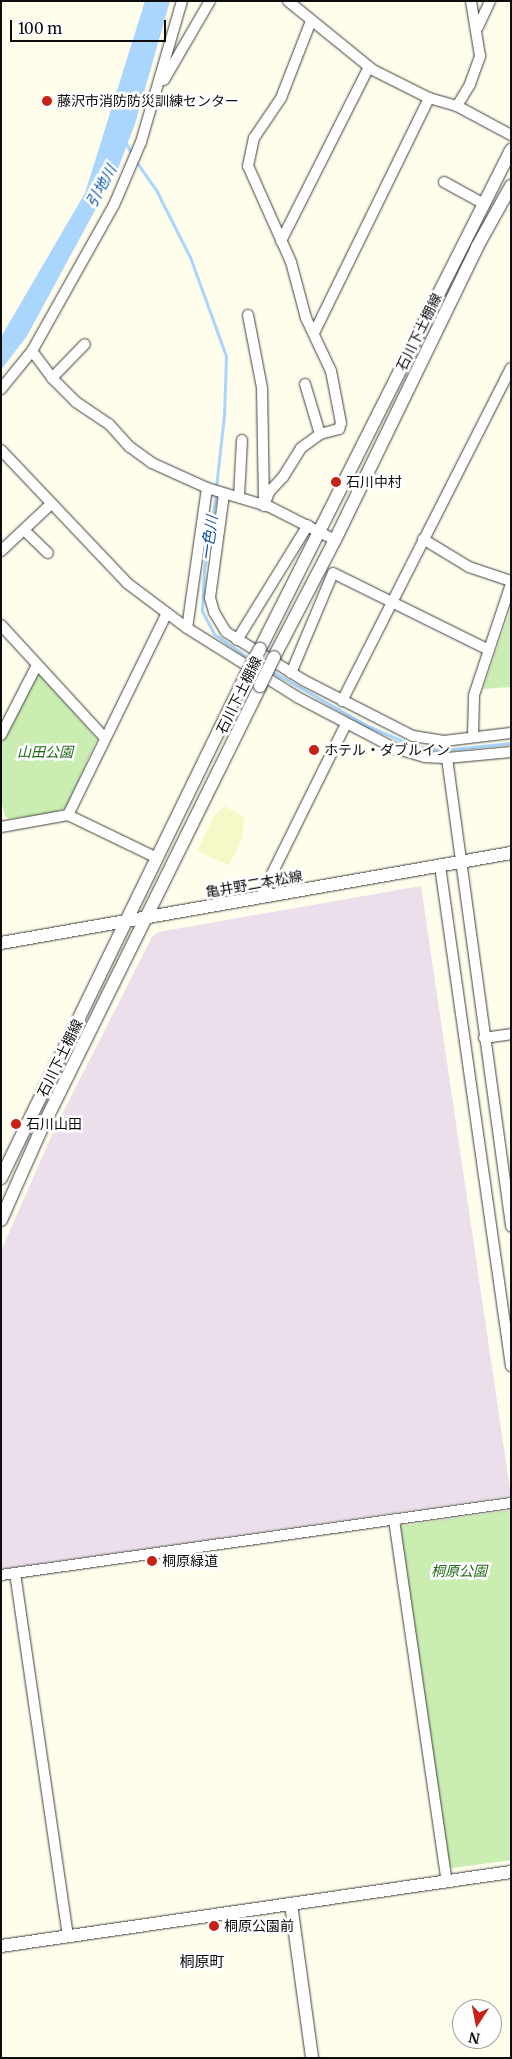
<!DOCTYPE html>
<meta charset="utf-8">
<style>
body{margin:0}
#map{position:relative;width:512px;height:2059px;overflow:hidden;background:#fffdeb;font-family:Merriweather,"Noto Sans JP",serif}
div>[style]{position:absolute}
.industrial>*{inset:0;background:#ecdfec}
.farmland>*{inset:0;background:#f7f8c8}
.green>*{inset:0;background:#caedb1}
.water>*{inset:0;background:#aad5fc}
.stream>*{height:3px;margin:-1.5px;padding:0 1.5px;transform-origin:1.5px;border-radius:1.5px;background:#aad5fc}
.roads{filter:drop-shadow(0 0 1px #3f3f3f) drop-shadow(0 0 1px #3f3f3f)}
.minor>*{height:10px;margin:-5px;padding:0 5px;transform-origin:5px;border-radius:5px;background:#fff}
.tertiary>*{height:12px;margin:-6px;padding:0 6px;transform-origin:6px;border-radius:6px;background:#fff}
.bridges{filter:drop-shadow(0 0 1px #3f3f3f) drop-shadow(0 0 1px #3f3f3f)}
.tertiary-bridge>*{height:12px;margin:-6px;padding:0 6px;transform-origin:6px;border-radius:6px;background:#fff}
.dots>*{width:14px;height:14px;translate:-50% -50%;box-sizing:border-box;border:2px solid #fff;border-radius:50%}
span{translate:-50% -50%;white-space:nowrap;text-align:center;line-height:1.15;-webkit-text-stroke:5px #fff;paint-order:stroke}
.poi-label{font-size:14px;color:#0c0c0c}
.left{translate:0 -50%;text-align:left}
.street-label{font-size:14px;color:#0c0c0c}
.park-label{font-size:14px;color:#206917;font-style:italic}
.water-label{font-size:15px;color:#0b53a8;font-style:italic}
.neighbourhood-label{font-size:15px;color:#0c0c0c}
.frame{position:absolute;inset:0;border:2px solid #0c0c0c;pointer-events:none}
.north{position:absolute;left:452px;top:1999px;width:50px;height:50px;box-sizing:border-box;background:#fff;border:1px solid #9e9e9e;border-radius:50%;rotate:191deg;font-size:14px;font-weight:700;line-height:20px;text-align:center;color:#0c0c0c}
.north::after{content:'';display:block;margin:auto;width:18px;height:22px;background:#c82118;clip-path:polygon(50% 0,100% 100%,50% 72%,0 100%)}
.scale{position:absolute;left:10px;top:20px;width:156px;height:22px;box-sizing:border-box;border:2px solid #0c0c0c;border-top:0;padding-left:6px;font-size:15px;line-height:18px;white-space:nowrap;color:#0c0c0c;-webkit-text-stroke:4px #fff;paint-order:stroke}
</style>
<div id="map">
<div class="industrial">
<i style="clip-path:polygon(421px 886px,511px 1496px,1px 1569px,1px 1251px,55px 1128px,152px 937px,158px 932px)"></i>
</div>
<div class="farmland">
<i style="clip-path:polygon(225px 806px,245px 818px,241px 841px,229px 865px,197px 851px,215px 815px)"></i>
</div>
<div class="green">
<i style="clip-path:polygon(511px 608px,511px 687px,483px 689px)"></i>
<i style="clip-path:polygon(40px 675px,97px 739px,66px 808px,52px 813px,9px 819px,5px 816px,1px 800px,1px 744px,36px 677px)"></i>
<i style="clip-path:polygon(511px 1510px,511px 1860px,453px 1868px,448px 1865px,400px 1526px)"></i>
</div>
<div class="water">
<i style="clip-path:polygon(145px 1px,170px 1px,135px 124px,119px 166px,27px 336px,1px 370px,1px 337px,85px 193px)"></i>
</div>
<div class="stream">
<i style="left:126px;top:143px;width:13px;rotate:63deg"></i>
<i style="left:135px;top:160px;width:39px;rotate:55deg"></i>
<i style="left:157px;top:192px;width:73px;rotate:63.1deg"></i>
<i style="left:190px;top:257px;width:105px;rotate:70deg"></i>
<i style="left:226px;top:356px;width:59px;rotate:91.9deg"></i>
<i style="left:224px;top:415px;width:73px;rotate:96.3deg"></i>
<i style="left:216px;top:494px;width:77px;rotate:99deg"></i>
<i style="left:204px;top:570px;width:41px;rotate:92.8deg"></i>
<i style="left:202px;top:611px;width:26px;rotate:62deg"></i>
<i style="left:214px;top:634px;width:44px;rotate:34.8deg"></i>
<i style="left:271px;top:671px;width:112px;rotate:29.6deg"></i>
<i style="left:368px;top:726px;width:50px;rotate:23.5deg"></i>
<i style="left:414px;top:746px;width:30px;rotate:8deg"></i>
<i style="left:444px;top:750px;width:67px;rotate:-6deg"></i>
</div>
<div class="roads">
<div class="minor">
<i style="left:288px;top:1px;width:109px;rotate:39.1deg"></i>
<i style="left:373px;top:70px;width:63px;rotate:26.6deg"></i>
<i style="left:429px;top:98px;width:29px;rotate:16deg"></i>
<i style="left:457px;top:106px;width:61px;rotate:28.2deg"></i>
<i style="left:478px;top:27px;width:29px;rotate:-65deg"></i>
<i style="left:164px;top:80px;width:91px;rotate:-59.8deg"></i>
<i style="left:457px;top:106px;width:26px;rotate:-59deg"></i>
<i style="left:470px;top:84px;width:30px;rotate:-70deg"></i>
<i style="left:480px;top:56px;width:56px;rotate:-99.3deg"></i>
<i style="left:444px;top:182px;width:46px;rotate:28.8deg"></i>
<i style="left:281px;top:241px;width:195px;rotate:-63.2deg"></i>
<i style="left:248px;top:315px;width:74px;rotate:79.1deg"></i>
<i style="left:262px;top:388px;width:112px;rotate:89deg"></i>
<i style="left:314px;top:333px;width:262px;rotate:-63.9deg"></i>
<i style="left:32px;top:351px;width:34px;rotate:53deg"></i>
<i style="left:52px;top:378px;width:34px;rotate:45deg"></i>
<i style="left:76px;top:402px;width:40px;rotate:34deg"></i>
<i style="left:109px;top:424px;width:31px;rotate:48deg"></i>
<i style="left:130px;top:447px;width:27px;rotate:36deg"></i>
<i style="left:152px;top:463px;width:60px;rotate:24.4deg"></i>
<i style="left:207px;top:488px;width:66px;rotate:16.8deg"></i>
<i style="left:270px;top:507px;width:73px;rotate:26.9deg"></i>
<i style="left:52px;top:378px;width:47px;rotate:-45.9deg"></i>
<i style="left:305px;top:384px;width:52px;rotate:73.3deg"></i>
<i style="left:1px;top:389px;width:49px;rotate:-50.8deg"></i>
<i style="left:32px;top:351px;width:167px;rotate:-60.7deg"></i>
<i style="left:114px;top:205px;width:69px;rotate:-66.8deg"></i>
<i style="left:141px;top:142px;width:147px;rotate:-73.8deg"></i>
<i style="left:1px;top:450px;width:183px;rotate:46.5deg"></i>
<i style="left:127px;top:583px;width:75px;rotate:36.9deg"></i>
<i style="left:207px;top:488px;width:141px;rotate:98.1deg"></i>
<i style="left:187px;top:628px;width:130px;rotate:32.1deg"></i>
<i style="left:297px;top:697px;width:110px;rotate:27.7deg"></i>
<i style="left:394px;top:748px;width:32px;rotate:16deg"></i>
<i style="left:425px;top:757px;width:22px;rotate:3deg"></i>
<i style="left:447px;top:758px;width:64px;rotate:-5.4deg"></i>
<i style="left:224px;top:494px;width:105px;rotate:97.7deg"></i>
<i style="left:210px;top:598px;width:15px;rotate:74deg"></i>
<i style="left:214px;top:612px;width:23px;rotate:59deg"></i>
<i style="left:226px;top:632px;width:91px;rotate:31.9deg"></i>
<i style="left:303px;top:680px;width:123px;rotate:27deg"></i>
<i style="left:413px;top:736px;width:31px;rotate:9deg"></i>
<i style="left:444px;top:741px;width:67px;rotate:-6.8deg"></i>
<i style="left:239px;top:497px;width:57px;rotate:-87deg"></i>
<i style="left:264px;top:506px;width:15px;rotate:-70deg"></i>
<i style="left:269px;top:492px;width:21px;rotate:-47deg"></i>
<i style="left:283px;top:477px;width:34px;rotate:-58deg"></i>
<i style="left:301px;top:448px;width:24px;rotate:-36deg"></i>
<i style="left:320px;top:434px;width:20px;rotate:-15deg"></i>
<i style="left:339px;top:429px;width:6px;rotate:-72deg"></i>
<i style="left:341px;top:423px;width:53px;rotate:-100.9deg"></i>
<i style="left:331px;top:371px;width:59px;rotate:-115.3deg"></i>
<i style="left:306px;top:318px;width:58px;rotate:-105deg"></i>
<i style="left:291px;top:262px;width:105px;rotate:-114.1deg"></i>
<i style="left:248px;top:166px;width:29px;rotate:-78deg"></i>
<i style="left:254px;top:138px;width:48px;rotate:-56deg"></i>
<i style="left:281px;top:98px;width:83px;rotate:-68.7deg"></i>
<i style="left:24px;top:530px;width:33px;rotate:44deg"></i>
<i style="left:423px;top:539px;width:54px;rotate:31.3deg"></i>
<i style="left:469px;top:567px;width:44px;rotate:18.4deg"></i>
<i style="left:1px;top:551px;width:69px;rotate:-43.2deg"></i>
<i style="left:1px;top:625px;width:152px;rotate:47.4deg"></i>
<i style="left:237px;top:640px;width:135px;rotate:-58.3deg"></i>
<i style="left:291px;top:673px;width:108px;rotate:-67.2deg"></i>
<i style="left:333px;top:573px;width:174px;rotate:26.3deg"></i>
<i style="left:342px;top:701px;width:373px;rotate:-63.1deg"></i>
<i style="left:1px;top:735px;width:79px;rotate:-62.8deg"></i>
<i style="left:473px;top:737px;width:42px;rotate:-88.6deg"></i>
<i style="left:474px;top:695px;width:117px;rotate:-71.6deg"></i>
<i style="left:447px;top:758px;width:473px;rotate:82.2deg"></i>
<i style="left:68px;top:815px;width:99px;rotate:25.8deg"></i>
<i style="left:1px;top:827px;width:68px;rotate:-10.2deg"></i>
<i style="left:68px;top:815px;width:223px;rotate:-63.9deg"></i>
<i style="left:440px;top:866px;width:505px;rotate:81.92deg"></i>
<i style="left:260px;top:898px;width:194px;rotate:-63.7deg"></i>
<i style="left:484px;top:1038px;width:27px;rotate:-8deg"></i>
<i style="left:394px;top:1520px;width:366px;rotate:81.7deg"></i>
<i style="left:15px;top:1573px;width:367px;rotate:81.7deg"></i>
<i style="left:1px;top:1575px;width:515px;rotate:-8.04deg"></i>
</div>
<div class="tertiary">
<i style="left:260px;top:649px;width:559px;rotate:-63.3deg"></i>
<i style="left:274px;top:657px;width:132px;rotate:-62.5deg"></i>
<i style="left:335px;top:540px;width:326px;rotate:-64.1deg"></i>
<i style="left:477px;top:247px;width:70px;rotate:-60.9deg"></i>
<i style="left:1px;top:943px;width:518px;rotate:-10.01deg"></i>
<i style="left:1px;top:1178px;width:557px;rotate:-64.03deg"></i>
<i style="left:1px;top:1220px;width:96px;rotate:-66.1deg"></i>
<i style="left:40px;top:1132px;width:497px;rotate:-63.7deg"></i>
<i style="left:291px;top:1904px;width:155px;rotate:82.2deg"></i>
<i style="left:1px;top:1946px;width:515px;rotate:-8.26deg"></i>
</div>
</div>
<div class="bridges">
<div class="tertiary-bridge">
<i style="left:245px;top:677px;width:32px;rotate:-62deg"></i>
<i style="left:260px;top:686px;width:32px;rotate:-64deg"></i>
</div>
</div>
<div class="dots">
<i style="left:47px;top:101px;background:#c82118"></i>
<i style="left:336px;top:482px;background:#c82118"></i>
<i style="left:314px;top:750px;background:#c82118"></i>
<i style="left:16px;top:1124px;background:#c82118"></i>
<i style="left:152px;top:1561px;background:#c82118"></i>
<i style="left:214px;top:1926px;background:#c82118"></i>
</div>
<div class="poi-label">
<span class="left" style="left:57px;top:101px">藤沢市消防防災訓練センター</span>
<span class="left" style="left:346px;top:482px">石川中村</span>
<span class="left" style="left:324px;top:750px">ホテル・ダブルイン</span>
<span class="left" style="left:26px;top:1124px">石川山田</span>
<span class="left" style="left:162px;top:1561px">桐原緑道</span>
<span class="left" style="left:224px;top:1926px">桐原公園前</span>
</div>
<div class="street-label">
<span style="left:419px;top:332px;rotate:-64deg">石川下土棚線</span>
<span style="left:239px;top:695px;rotate:-64deg">石川下土棚線</span>
<span style="left:254px;top:884px;rotate:-10deg">亀井野二本松線</span>
<span style="left:60px;top:1058px;rotate:-64deg">石川下土棚線</span>
</div>
<div class="park-label">
<span style="left:45px;top:752px">山田公園</span>
<span style="left:459px;top:1571px">桐原公園</span>
</div>
<div class="water-label">
<span style="left:101px;top:186px;rotate:-61deg">引地川</span>
<span style="left:209px;top:538px;rotate:-82deg">一色川</span>
</div>
<div class="neighbourhood-label">
<span style="left:202px;top:1962px">桐原町</span>
</div>
<div class="frame"></div>
<div class="north">N</div>
<div class="scale">100 m</div>
</div>
